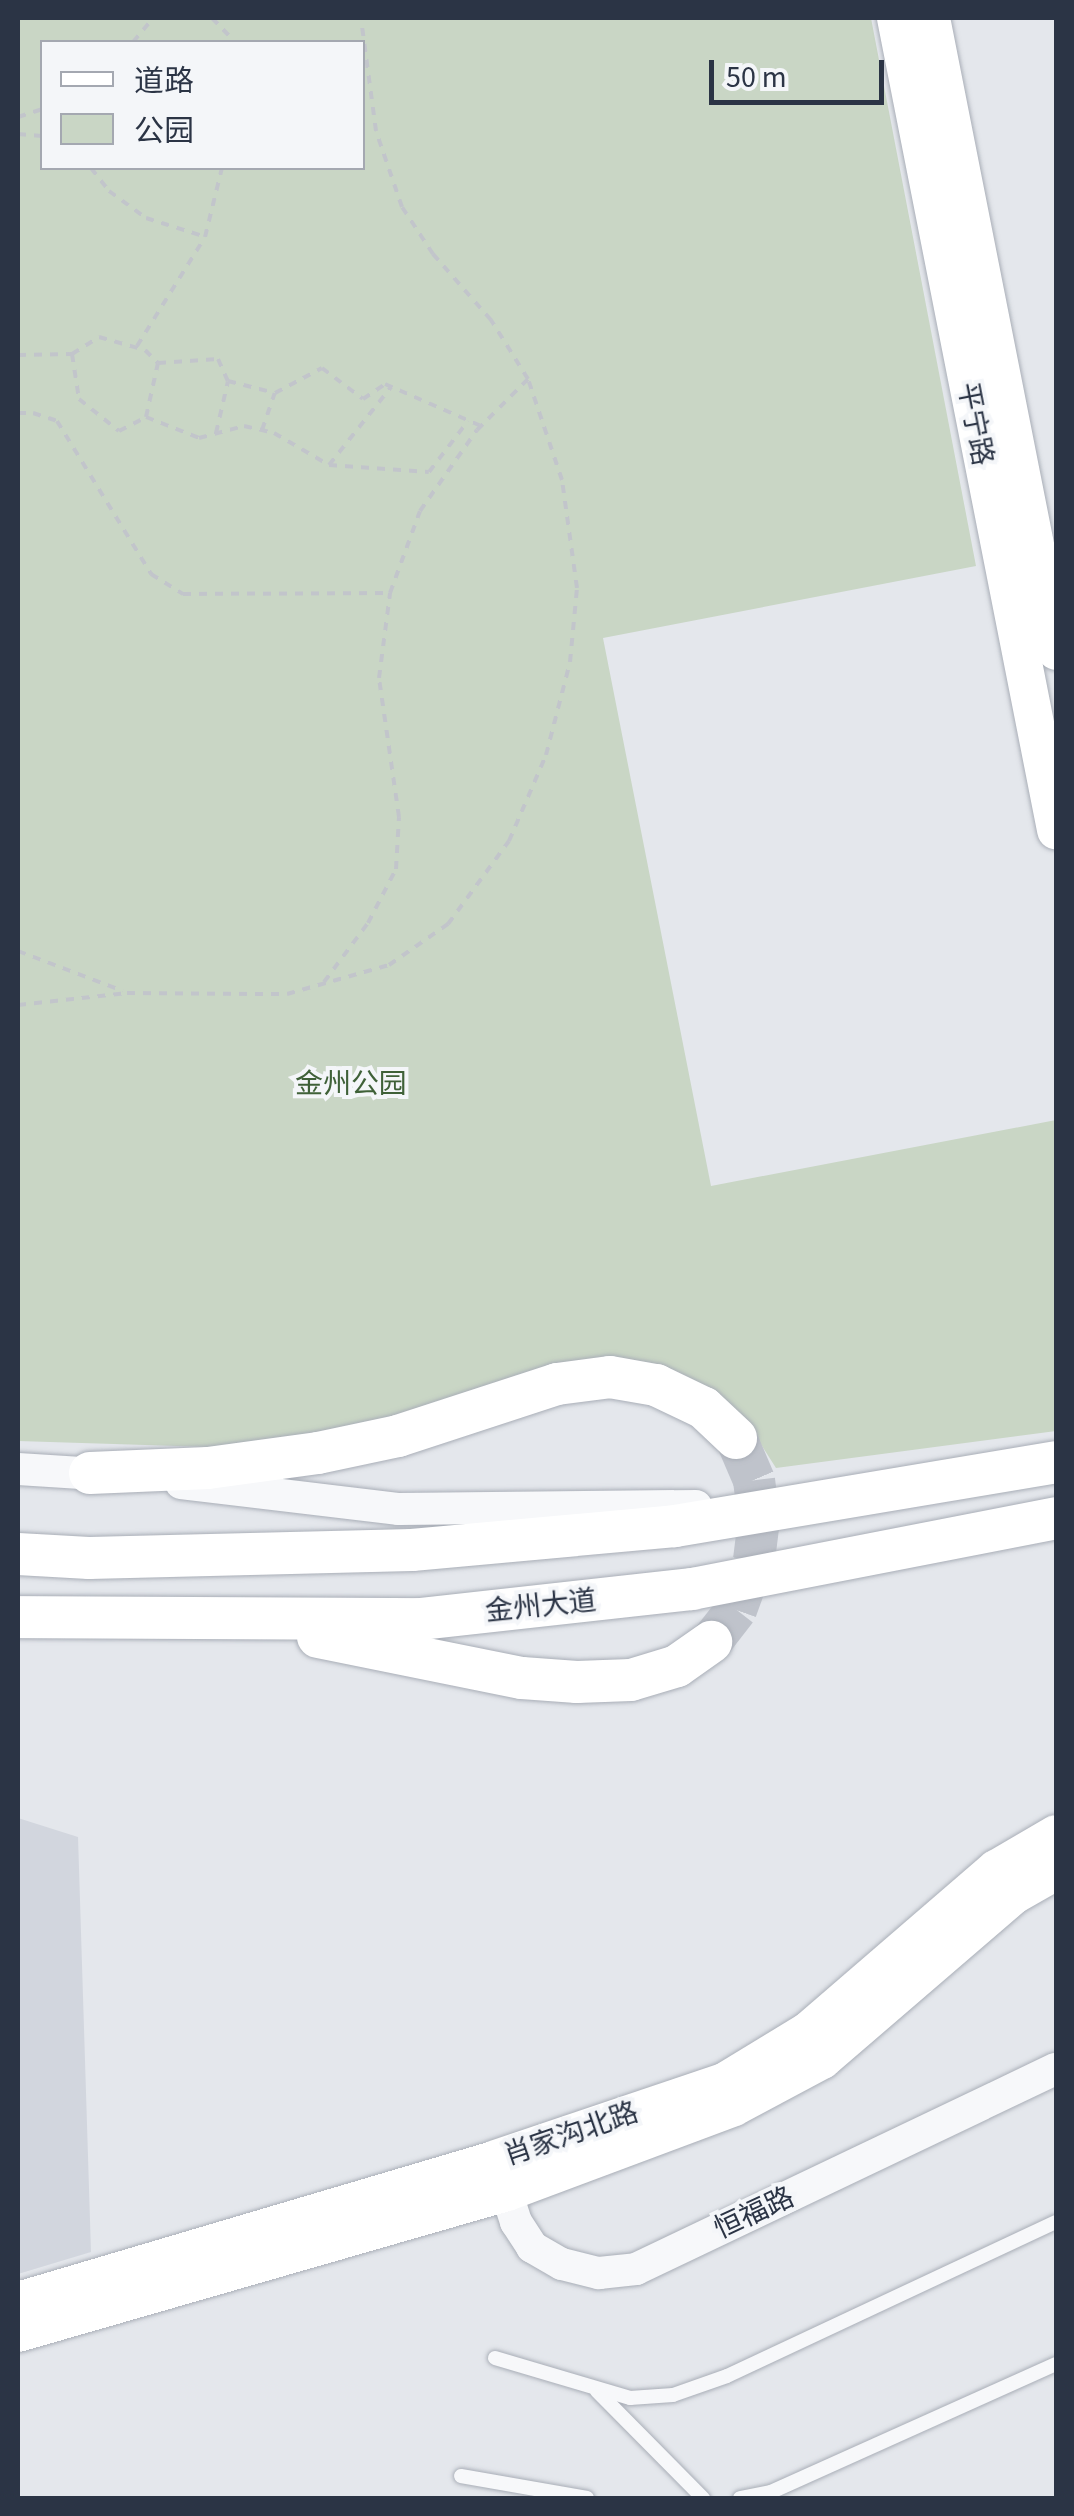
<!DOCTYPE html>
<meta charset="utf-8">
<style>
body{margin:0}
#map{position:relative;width:1074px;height:2516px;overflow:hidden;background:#e4e7ec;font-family:"Source Sans 3","Noto Sans SC",sans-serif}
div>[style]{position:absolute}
.built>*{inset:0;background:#d2d6de}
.green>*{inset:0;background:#c9d6c5}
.primary-tunnel>*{height:42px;margin-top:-21px;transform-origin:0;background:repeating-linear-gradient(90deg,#bfc3cb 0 42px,transparent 0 63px)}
.path>*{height:4px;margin-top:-2px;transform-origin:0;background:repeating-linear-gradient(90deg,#c2c5cb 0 8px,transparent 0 16px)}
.roads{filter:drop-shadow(0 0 2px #a9aeb7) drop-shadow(0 0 2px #a9aeb7)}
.service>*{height:14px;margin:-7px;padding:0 7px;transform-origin:7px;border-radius:7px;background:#f7f8fa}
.tertiary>*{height:32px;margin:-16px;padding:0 16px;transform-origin:16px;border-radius:16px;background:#f7f8fa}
.secondary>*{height:38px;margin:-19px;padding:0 19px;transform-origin:19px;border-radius:19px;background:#fff}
.primary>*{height:42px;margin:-21px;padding:0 21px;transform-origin:21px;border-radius:21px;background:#fff}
span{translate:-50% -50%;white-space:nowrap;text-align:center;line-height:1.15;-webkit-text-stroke:8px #f4f6f9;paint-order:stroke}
.street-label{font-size:28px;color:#2b3445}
.park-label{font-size:28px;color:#3f6138}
.frame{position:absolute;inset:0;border:20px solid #2b3445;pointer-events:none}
.legend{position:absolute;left:40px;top:40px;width:325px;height:130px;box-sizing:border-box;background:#f4f6f9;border:2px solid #a4a8b1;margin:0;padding:12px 18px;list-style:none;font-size:30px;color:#2b3445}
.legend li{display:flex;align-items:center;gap:20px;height:50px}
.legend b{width:50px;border:2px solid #a4a8b1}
.scale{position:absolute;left:709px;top:60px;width:175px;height:45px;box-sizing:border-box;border:5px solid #2b3445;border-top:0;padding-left:12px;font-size:30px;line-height:35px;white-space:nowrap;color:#2b3445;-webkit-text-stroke:8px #f4f6f9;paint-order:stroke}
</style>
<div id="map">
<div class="built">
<i style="clip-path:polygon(18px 1818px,78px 1837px,91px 2252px,18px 2274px)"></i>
</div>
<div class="green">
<i style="clip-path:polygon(evenodd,18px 18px,871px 18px,976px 566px,603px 638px,711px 1186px,1056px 1120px,1056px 1431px,776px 1468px,743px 1416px,662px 1368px,394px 1423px,209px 1447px,18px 1441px,18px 18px,42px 42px,362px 42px,362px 168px,42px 168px,42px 42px)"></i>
</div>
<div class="primary-tunnel">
<i style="left:711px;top:1642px;width:41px;rotate:-52deg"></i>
<i style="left:736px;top:1610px;width:53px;rotate:-70.2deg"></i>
<i style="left:754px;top:1560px;width:40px;rotate:-82.9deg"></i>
<i style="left:759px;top:1520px;width:40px;rotate:-97.1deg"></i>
<i style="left:754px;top:1480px;width:46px;rotate:-113.2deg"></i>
</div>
<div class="path">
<i style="left:212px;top:18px;width:33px;rotate:46deg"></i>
<i style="left:133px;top:42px;width:31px;rotate:-50deg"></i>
<i style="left:18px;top:117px;width:25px;rotate:-18deg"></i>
<i style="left:18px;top:134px;width:24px;rotate:5deg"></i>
<i style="left:91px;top:168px;width:29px;rotate:52deg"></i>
<i style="left:109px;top:191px;width:46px;rotate:36.1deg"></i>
<i style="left:146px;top:218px;width:60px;rotate:17.5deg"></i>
<i style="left:137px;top:346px;width:128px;rotate:-58deg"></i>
<i style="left:205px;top:237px;width:71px;rotate:-76.2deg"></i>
<i style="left:72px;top:354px;width:46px;rotate:81.2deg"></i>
<i style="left:79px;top:399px;width:51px;rotate:38.7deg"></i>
<i style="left:119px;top:431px;width:30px;rotate:-27deg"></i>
<i style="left:146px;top:417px;width:57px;rotate:21.6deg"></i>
<i style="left:199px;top:438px;width:47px;rotate:-14.9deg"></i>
<i style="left:244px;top:426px;width:31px;rotate:13deg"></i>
<i style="left:274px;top:433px;width:64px;rotate:30.2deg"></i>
<i style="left:329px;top:465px;width:100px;rotate:4deg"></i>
<i style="left:429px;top:472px;width:64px;rotate:-52.6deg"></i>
<i style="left:18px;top:355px;width:54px;rotate:-1.1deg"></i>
<i style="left:72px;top:354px;width:32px;rotate:-32deg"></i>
<i style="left:99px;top:337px;width:48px;rotate:15.8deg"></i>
<i style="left:145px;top:350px;width:18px;rotate:45deg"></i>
<i style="left:158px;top:363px;width:60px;rotate:-3.8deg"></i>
<i style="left:218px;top:359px;width:24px;rotate:66deg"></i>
<i style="left:228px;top:381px;width:49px;rotate:14.3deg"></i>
<i style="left:275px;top:393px;width:53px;rotate:-28deg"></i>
<i style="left:322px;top:368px;width:51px;rotate:37.1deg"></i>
<i style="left:363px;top:399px;width:27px;rotate:-34deg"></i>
<i style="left:385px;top:384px;width:103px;rotate:23.6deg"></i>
<i style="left:18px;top:413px;width:15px"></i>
<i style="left:33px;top:413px;width:25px;rotate:18deg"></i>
<i style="left:57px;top:421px;width:180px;rotate:58.4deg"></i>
<i style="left:151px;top:574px;width:38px;rotate:32deg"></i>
<i style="left:183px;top:594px;width:207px;rotate:-0.3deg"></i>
<i style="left:146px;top:417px;width:55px;rotate:-77.5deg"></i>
<i style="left:262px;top:430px;width:39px;rotate:-71deg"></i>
<i style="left:216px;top:433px;width:53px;rotate:-77deg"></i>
<i style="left:329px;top:465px;width:100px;rotate:-51.5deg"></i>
<i style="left:18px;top:951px;width:112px;rotate:20.9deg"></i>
<i style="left:324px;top:982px;width:74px;rotate:-53.3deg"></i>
<i style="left:368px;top:923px;width:61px;rotate:-62.6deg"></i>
<i style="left:396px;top:869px;width:52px;rotate:-86.7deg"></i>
<i style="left:399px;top:817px;width:140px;rotate:-98.2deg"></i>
<i style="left:379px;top:678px;width:86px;rotate:-82.6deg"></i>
<i style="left:390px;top:593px;width:87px;rotate:-69.9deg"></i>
<i style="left:420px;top:511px;width:99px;rotate:-54.9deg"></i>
<i style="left:477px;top:430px;width:72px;rotate:-45deg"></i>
<i style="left:18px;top:1005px;width:110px;rotate:-6.3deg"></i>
<i style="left:127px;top:993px;width:160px;rotate:0.4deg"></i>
<i style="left:287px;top:994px;width:106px;rotate:-15.9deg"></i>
<i style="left:389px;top:965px;width:72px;rotate:-34.8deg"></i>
<i style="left:448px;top:924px;width:103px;rotate:-53.7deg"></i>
<i style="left:509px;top:841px;width:94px;rotate:-66.7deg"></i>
<i style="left:546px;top:755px;width:96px;rotate:-75.5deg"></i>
<i style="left:570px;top:662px;width:74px;rotate:-84.6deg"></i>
<i style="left:577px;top:588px;width:109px;rotate:-97.9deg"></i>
<i style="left:562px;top:480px;width:107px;rotate:-108.6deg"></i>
<i style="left:528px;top:379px;width:70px;rotate:-122.1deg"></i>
<i style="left:491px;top:320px;width:88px;rotate:-131.3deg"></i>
<i style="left:433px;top:254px;width:56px;rotate:-123.4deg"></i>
<i style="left:402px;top:207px;width:80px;rotate:-108.9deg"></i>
<i style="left:376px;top:131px;width:114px;rotate:-97.6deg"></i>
</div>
<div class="roads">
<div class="service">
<i style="left:495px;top:2358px;width:141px;rotate:16.5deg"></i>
<i style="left:630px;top:2398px;width:43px;rotate:-4deg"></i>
<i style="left:673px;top:2395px;width:57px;rotate:-19.4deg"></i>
<i style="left:727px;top:2376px;width:363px;rotate:-25.1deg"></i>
<i style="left:597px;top:2391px;width:151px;rotate:45.3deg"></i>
<i style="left:461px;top:2476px;width:128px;rotate:9.9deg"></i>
<i style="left:740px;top:2498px;width:32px;rotate:-11deg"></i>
<i style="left:771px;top:2492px;width:312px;rotate:-24.2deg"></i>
</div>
<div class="tertiary">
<i style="left:18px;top:1469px;width:95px;rotate:3.6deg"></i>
<i style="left:181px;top:1483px;width:220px;rotate:6.8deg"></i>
<i style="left:399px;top:1509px;width:297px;rotate:-0.6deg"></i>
<i style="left:499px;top:2169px;width:56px;rotate:72.2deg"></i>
<i style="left:516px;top:2222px;width:30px;rotate:57deg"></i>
<i style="left:532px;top:2247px;width:34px;rotate:30deg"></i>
<i style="left:562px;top:2264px;width:38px;rotate:14deg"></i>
<i style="left:599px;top:2273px;width:37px;rotate:-6deg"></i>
<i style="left:636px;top:2269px;width:465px;rotate:-25.5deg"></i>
</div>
<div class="secondary">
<i style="left:896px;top:18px;width:828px;rotate:78.85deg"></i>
<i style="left:931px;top:18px;width:645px;rotate:78.83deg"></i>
<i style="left:18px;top:2301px;width:499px;rotate:-16.5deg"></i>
<i style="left:496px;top:2159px;width:241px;rotate:-18.7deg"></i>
<i style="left:724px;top:2082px;width:98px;rotate:-31.3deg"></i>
<i style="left:808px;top:2031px;width:248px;rotate:-40.8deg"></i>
<i style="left:996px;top:1869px;width:69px;rotate:-30.3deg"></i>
<i style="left:18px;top:2333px;width:509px;rotate:-16.08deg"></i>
<i style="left:507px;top:2192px;width:242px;rotate:-20.5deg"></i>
<i style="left:734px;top:2107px;width:100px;rotate:-28.1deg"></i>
<i style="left:822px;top:2060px;width:253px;rotate:-40.7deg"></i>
<i style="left:1014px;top:1895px;width:48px;rotate:-29.7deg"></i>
</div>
<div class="primary">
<i style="left:90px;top:1473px;width:118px;rotate:-2.4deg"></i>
<i style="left:208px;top:1468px;width:111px;rotate:-7.8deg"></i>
<i style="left:318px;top:1453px;width:82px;rotate:-12deg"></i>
<i style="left:398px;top:1436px;width:167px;rotate:-18.1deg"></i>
<i style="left:557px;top:1384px;width:53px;rotate:-7.5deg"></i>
<i style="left:610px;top:1377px;width:47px;rotate:9.9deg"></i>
<i style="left:656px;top:1385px;width:53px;rotate:25.6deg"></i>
<i style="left:704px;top:1408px;width:44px;rotate:43.2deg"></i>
<i style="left:18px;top:1554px;width:71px;rotate:3.2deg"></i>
<i style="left:89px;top:1558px;width:323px;rotate:-1.4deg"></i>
<i style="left:412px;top:1550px;width:264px;rotate:-5.2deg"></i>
<i style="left:675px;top:1526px;width:386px;rotate:-9.5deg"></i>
<i style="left:18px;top:1617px;width:402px;rotate:0.3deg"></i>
<i style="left:420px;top:1619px;width:274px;rotate:-6.3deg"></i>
<i style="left:692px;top:1589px;width:371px;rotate:-11deg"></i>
<i style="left:318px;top:1637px;width:208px;rotate:11.4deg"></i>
<i style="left:522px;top:1678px;width:55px;rotate:4.2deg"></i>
<i style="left:577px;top:1682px;width:54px;rotate:-2.1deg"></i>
<i style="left:631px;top:1680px;width:48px;rotate:-16.9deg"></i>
<i style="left:677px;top:1666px;width:42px;rotate:-35.2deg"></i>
</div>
</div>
<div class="street-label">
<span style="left:975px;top:424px;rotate:79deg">平宁路</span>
<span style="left:541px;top:1606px;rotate:-6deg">金州大道</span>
<span style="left:571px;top:2134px;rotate:-19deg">肖家沟北路</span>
<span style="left:754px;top:2213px;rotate:-25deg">恒福路</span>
</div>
<div class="park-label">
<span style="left:351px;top:1084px">金州公园</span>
</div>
<div class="frame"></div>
<ul class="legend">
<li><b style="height:12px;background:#fff"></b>道路</li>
<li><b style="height:28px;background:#c9d6c5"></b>公园</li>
</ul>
<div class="scale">50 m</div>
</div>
